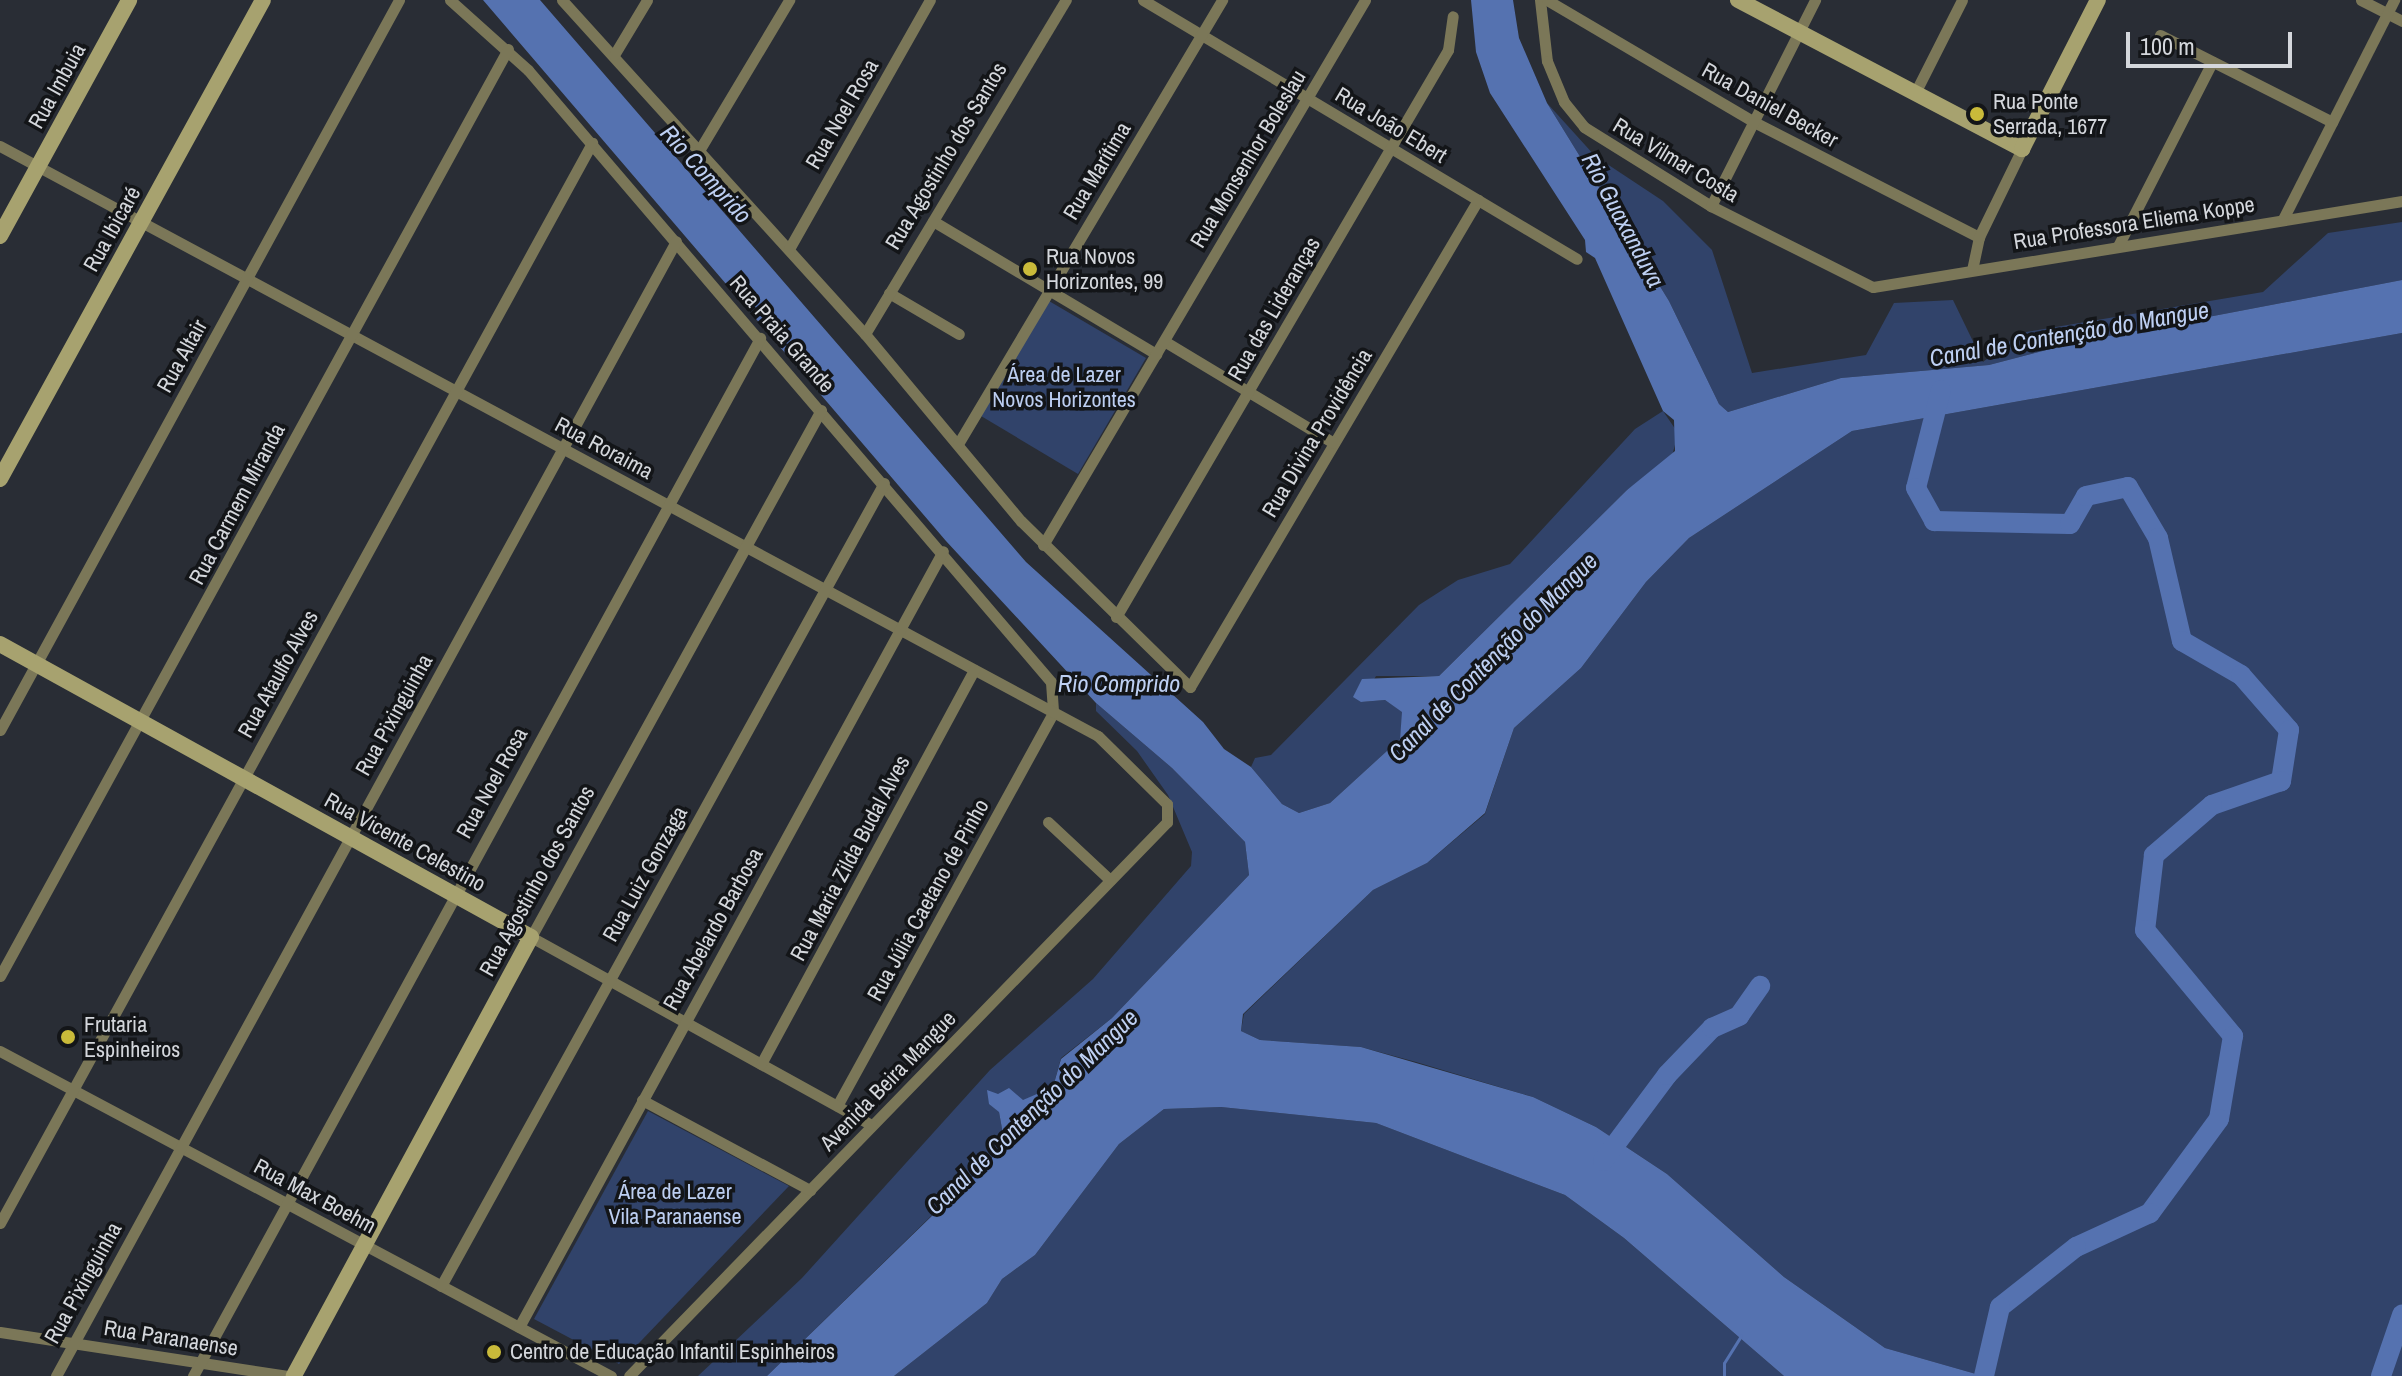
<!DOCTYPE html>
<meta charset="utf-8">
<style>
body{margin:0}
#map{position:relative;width:2402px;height:1376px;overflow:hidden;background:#292d35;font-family:"Archivo Narrow",sans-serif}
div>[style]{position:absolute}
.green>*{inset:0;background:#31436a}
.water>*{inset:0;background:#5572b0}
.stream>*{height:3px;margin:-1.5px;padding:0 1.5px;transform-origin:1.5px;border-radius:1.5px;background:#5572b0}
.river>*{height:20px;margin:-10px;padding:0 10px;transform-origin:10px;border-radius:10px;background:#5572b0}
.street>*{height:11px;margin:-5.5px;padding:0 5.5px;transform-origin:5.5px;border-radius:5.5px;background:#7b7758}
.secondary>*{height:16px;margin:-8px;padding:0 8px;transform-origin:8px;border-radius:8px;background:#a7a26f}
.dots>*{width:22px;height:22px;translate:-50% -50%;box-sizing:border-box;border:4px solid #131518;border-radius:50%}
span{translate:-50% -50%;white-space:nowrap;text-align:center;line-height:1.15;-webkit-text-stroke:7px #131518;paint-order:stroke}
.street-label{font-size:22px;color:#d4d7dc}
.poi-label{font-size:22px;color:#d4d7dc}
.left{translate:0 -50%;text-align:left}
.park-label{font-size:22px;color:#bccef1}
.water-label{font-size:24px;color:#bed0f3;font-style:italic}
.scale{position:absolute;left:2126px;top:32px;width:166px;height:36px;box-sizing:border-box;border:4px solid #d4d7dc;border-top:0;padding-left:10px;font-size:24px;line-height:28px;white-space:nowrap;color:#d4d7dc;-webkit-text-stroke:6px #131518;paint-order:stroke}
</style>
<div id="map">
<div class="green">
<i style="clip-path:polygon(1547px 103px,1595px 156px,1663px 201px,1712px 250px,1752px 373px,1866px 355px,1894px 303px,1953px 300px,1983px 362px,2020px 333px,2263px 292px,2328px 233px,2402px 222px,2402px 280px,2077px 342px,1989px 365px,1841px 378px,1728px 412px,1719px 404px,1669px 301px)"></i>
<i style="clip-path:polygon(1049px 301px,1146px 358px,1078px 474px,981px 416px)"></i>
<i style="clip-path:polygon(2402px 333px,2402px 1376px,1983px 1376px,1885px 1348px,1784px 1277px,1667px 1174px,1596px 1127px,1533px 1097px,1416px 1062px,1361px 1047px,1260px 1040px,1241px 1031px,1244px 1014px,1373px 890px,1427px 863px,1485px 814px,1514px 728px,1581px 668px,1646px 582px,1689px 538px,1852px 431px)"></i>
<i style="clip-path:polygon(1663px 411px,1678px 433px,1671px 460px,1627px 490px,1439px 676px,1376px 676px,1361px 702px,1385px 700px,1403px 712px,1400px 739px,1330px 803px,1299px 813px,1282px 804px,1251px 767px,1255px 758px,1271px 755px,1419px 605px,1458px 580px,1510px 564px,1635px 429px)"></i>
<i style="clip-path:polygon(1096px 703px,1172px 768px,1245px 842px,1249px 875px,1112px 1018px,1061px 1058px,1053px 1087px,999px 1112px,1005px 1144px,767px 1376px,698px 1376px,802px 1278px,990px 1070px,1093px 979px,1191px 866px,1192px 852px,1168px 795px,1137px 751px,1096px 711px)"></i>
<i style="clip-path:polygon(1221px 1107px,1376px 1123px,1565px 1195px,1624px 1238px,1784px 1376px,894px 1376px,987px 1303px,1002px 1279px,1035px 1255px,1119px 1144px,1164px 1109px)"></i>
<i style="clip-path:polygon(648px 1111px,789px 1186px,619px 1364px,534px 1319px)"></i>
</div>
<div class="water">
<i style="clip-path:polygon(483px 0,540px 0,1026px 562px,1203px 722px,1224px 749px,1251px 767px,1282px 804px,1299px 813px,1330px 803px,1400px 739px,1402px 712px,1385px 700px,1361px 702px,1353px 697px,1362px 679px,1439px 676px,1627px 490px,1675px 451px,1674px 420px,1663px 411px,1595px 258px,1586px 252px,1585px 240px,1490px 93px,1476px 52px,1471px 0,1513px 0,1519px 38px,1547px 103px,1669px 301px,1719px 404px,1728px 412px,1841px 378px,1989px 365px,2077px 342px,2402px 280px,2402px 333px,1852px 431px,1689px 538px,1646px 582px,1581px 668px,1514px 728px,1485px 813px,1427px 863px,1373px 890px,1243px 1014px,1241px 1031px,1260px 1040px,1361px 1047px,1533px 1097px,1596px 1127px,1667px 1174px,1784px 1277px,1885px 1348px,1983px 1376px,1784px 1376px,1624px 1238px,1565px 1195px,1376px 1123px,1221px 1107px,1164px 1109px,1119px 1144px,1035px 1255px,1002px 1279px,987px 1303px,894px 1376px,767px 1376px,1005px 1145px,999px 1112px,989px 1104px,987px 1090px,998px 1094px,1009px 1088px,1023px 1100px,1053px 1087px,1061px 1059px,1112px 1018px,1249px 875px,1245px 842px,1172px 768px,1096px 703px,946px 541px)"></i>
</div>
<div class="stream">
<i style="left:1724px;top:1376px;width:13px;rotate:-90deg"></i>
<i style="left:1724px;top:1363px;width:32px;rotate:-58deg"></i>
</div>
<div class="river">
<i style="left:1941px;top:390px;width:101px;rotate:104.3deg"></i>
<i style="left:1916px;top:488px;width:38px;rotate:61deg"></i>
<i style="left:1934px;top:521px;width:136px;rotate:1.3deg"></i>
<i style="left:2070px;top:524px;width:32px;rotate:-60deg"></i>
<i style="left:2086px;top:496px;width:43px;rotate:-12.1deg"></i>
<i style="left:2128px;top:487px;width:59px;rotate:59.5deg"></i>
<i style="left:2158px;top:538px;width:106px;rotate:76.9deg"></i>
<i style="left:2182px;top:641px;width:68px;rotate:30deg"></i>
<i style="left:2241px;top:675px;width:73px;rotate:48.9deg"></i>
<i style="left:2289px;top:730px;width:52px;rotate:98.9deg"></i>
<i style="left:2281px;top:781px;width:73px;rotate:160.8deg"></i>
<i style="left:2212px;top:805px;width:77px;rotate:139.2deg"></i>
<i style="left:2154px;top:855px;width:76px;rotate:96.8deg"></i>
<i style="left:2145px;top:930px;width:138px;rotate:50.3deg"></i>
<i style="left:2233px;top:1036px;width:84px;rotate:99.6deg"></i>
<i style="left:2219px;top:1119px;width:117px;rotate:126.3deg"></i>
<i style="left:2150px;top:1213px;width:81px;rotate:155.3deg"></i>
<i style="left:2076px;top:1247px;width:97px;rotate:141.7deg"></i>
<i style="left:2000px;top:1307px;width:71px;rotate:103.1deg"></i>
<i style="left:1603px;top:1161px;width:107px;rotate:-53.3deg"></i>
<i style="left:1667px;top:1075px;width:65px;rotate:-46.2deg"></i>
<i style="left:1712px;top:1028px;width:30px;rotate:-24deg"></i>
<i style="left:1739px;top:1016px;width:37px;rotate:-55deg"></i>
<i style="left:2381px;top:1376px;width:65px;rotate:-71deg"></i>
</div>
<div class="street">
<i style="left:450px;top:0;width:105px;rotate:41.9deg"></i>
<i style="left:528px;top:70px;width:805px;rotate:49.48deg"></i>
<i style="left:1051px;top:682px;width:31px;rotate:86deg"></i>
<i style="left:1053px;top:713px;width:448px;rotate:118.8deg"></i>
<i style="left:562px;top:0;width:451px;rotate:47.8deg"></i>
<i style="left:865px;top:334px;width:244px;rotate:50.2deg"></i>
<i style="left:1021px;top:521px;width:237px;rotate:44.5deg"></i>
<i style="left:1190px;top:687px;width:566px;rotate:-59.4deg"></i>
<i style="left:1143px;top:0;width:505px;rotate:30.83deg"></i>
<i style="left:1540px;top:0;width:61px;rotate:83.5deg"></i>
<i style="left:1547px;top:61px;width:44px;rotate:67.5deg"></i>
<i style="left:1564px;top:102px;width:32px;rotate:51deg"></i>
<i style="left:1584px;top:127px;width:150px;rotate:31.9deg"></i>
<i style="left:1711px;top:206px;width:181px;rotate:26.6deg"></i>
<i style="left:1873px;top:287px;width:536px;rotate:-9.23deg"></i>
<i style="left:1547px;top:0;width:240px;rotate:30.5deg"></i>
<i style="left:1754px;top:122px;width:253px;rotate:27.1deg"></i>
<i style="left:2361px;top:0;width:46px;rotate:27.1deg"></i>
<i style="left:2160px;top:35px;width:193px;rotate:26.8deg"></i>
<i style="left:614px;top:55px;width:64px;rotate:-59deg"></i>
<i style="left:1915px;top:93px;width:104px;rotate:-63.2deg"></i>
<i style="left:0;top:146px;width:1246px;rotate:28.25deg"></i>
<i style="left:1098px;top:736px;width:97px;rotate:44.6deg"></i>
<i style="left:1167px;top:804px;width:18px;rotate:90deg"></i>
<i style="left:1167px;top:822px;width:772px;rotate:134.16deg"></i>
<i style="left:700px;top:149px;width:174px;rotate:-59.1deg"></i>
<i style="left:1711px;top:206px;width:231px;rotate:-63.2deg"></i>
<i style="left:2283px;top:219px;width:246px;rotate:-63.1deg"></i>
<i style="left:933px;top:221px;width:260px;rotate:30.8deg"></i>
<i style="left:2118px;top:246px;width:207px;rotate:-62.9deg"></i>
<i style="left:789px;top:249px;width:286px;rotate:-60.5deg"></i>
<i style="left:1972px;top:270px;width:34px;rotate:-78deg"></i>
<i style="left:1979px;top:237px;width:98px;rotate:-64deg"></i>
<i style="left:889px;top:293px;width:81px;rotate:30.4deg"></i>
<i style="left:865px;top:334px;width:390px;rotate:-59deg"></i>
<i style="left:1164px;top:341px;width:198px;rotate:31deg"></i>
<i style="left:821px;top:410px;width:602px;rotate:118.82deg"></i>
<i style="left:531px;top:937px;width:389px;rotate:28.9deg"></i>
<i style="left:958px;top:444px;width:517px;rotate:-59.26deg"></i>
<i style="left:1043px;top:545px;width:633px;rotate:-59.42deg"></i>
<i style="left:1116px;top:617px;width:657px;rotate:-59.65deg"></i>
<i style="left:1448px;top:50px;width:34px;rotate:-82deg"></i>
<i style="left:0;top:730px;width:832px;rotate:-61.34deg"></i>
<i style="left:1048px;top:822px;width:85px;rotate:43.1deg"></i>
<i style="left:0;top:976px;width:1057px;rotate:-61.28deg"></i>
<i style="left:0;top:1051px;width:692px;rotate:28.01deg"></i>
<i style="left:761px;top:1064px;width:448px;rotate:-61.6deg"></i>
<i style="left:642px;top:1100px;width:191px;rotate:28.2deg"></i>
<i style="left:0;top:1223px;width:1232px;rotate:-61.27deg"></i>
<i style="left:441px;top:1286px;width:917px;rotate:-61.12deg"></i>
<i style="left:519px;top:1327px;width:884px;rotate:-61.35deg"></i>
<i style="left:0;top:1332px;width:291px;rotate:8.7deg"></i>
<i style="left:56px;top:1376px;width:1293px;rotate:-61.35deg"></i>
<i style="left:193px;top:1376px;width:1183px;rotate:-61.35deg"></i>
</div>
<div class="secondary">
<i style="left:1738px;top:0;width:321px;rotate:27.7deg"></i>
<i style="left:2022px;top:149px;width:167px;rotate:-63deg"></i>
<i style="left:0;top:236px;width:269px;rotate:-61.3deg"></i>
<i style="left:0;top:479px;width:546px;rotate:-61.23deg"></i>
<i style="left:0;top:644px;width:606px;rotate:28.89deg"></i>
<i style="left:531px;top:937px;width:499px;rotate:118.4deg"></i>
</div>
<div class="dots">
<i style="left:1977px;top:114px;background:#c9ba3a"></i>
<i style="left:1030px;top:269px;background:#c9ba3a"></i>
<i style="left:68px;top:1037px;background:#c9ba3a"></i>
<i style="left:494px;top:1352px;background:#c9ba3a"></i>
</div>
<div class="street-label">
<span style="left:57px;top:86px;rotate:-61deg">Rua Imbuia</span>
<span style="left:1770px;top:105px;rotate:29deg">Rua Daniel Becker</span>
<span style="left:842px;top:114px;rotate:-60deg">Rua Noel Rosa</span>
<span style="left:1391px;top:125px;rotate:31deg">Rua João Ebert</span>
<span style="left:946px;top:156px;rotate:-59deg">Rua Agostinho dos Santos</span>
<span style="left:1248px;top:159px;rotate:-59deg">Rua Monsenhor Boleslau</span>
<span style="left:1676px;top:160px;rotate:31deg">Rua Vilmar Costa</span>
<span style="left:1097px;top:171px;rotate:-59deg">Rua Marítima</span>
<span style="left:2134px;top:223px;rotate:-9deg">Rua Professora Eliema Koppe</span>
<span style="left:112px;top:229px;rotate:-61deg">Rua Ibicaré</span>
<span style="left:1274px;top:309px;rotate:-60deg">Rua das Lideranças</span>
<span style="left:782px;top:334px;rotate:49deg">Rua Praia Grande</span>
<span style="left:182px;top:356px;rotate:-61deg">Rua Altair</span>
<span style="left:1317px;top:433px;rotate:-59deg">Rua Divina Providência</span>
<span style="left:604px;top:448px;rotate:28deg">Rua Roraima</span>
<span style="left:237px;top:504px;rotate:-62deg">Rua Carmem Miranda</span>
<span style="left:278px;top:674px;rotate:-61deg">Rua Ataulfo Alves</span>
<span style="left:394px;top:715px;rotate:-61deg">Rua Pixinguinha</span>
<span style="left:492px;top:783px;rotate:-61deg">Rua Noel Rosa</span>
<span style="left:405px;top:842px;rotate:29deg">Rua Vicente Celestino</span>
<span style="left:850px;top:858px;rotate:-62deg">Rua Maria Zilda Budal Alves</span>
<span style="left:645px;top:874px;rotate:-61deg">Rua Luiz Gonzaga</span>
<span style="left:537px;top:881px;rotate:-61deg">Rua Agostinho dos Santos</span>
<span style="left:928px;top:900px;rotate:-61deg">Rua Júlia Caetano de Pinho</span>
<span style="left:713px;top:929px;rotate:-61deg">Rua Abelardo Barbosa</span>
<span style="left:888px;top:1081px;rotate:-46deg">Avenida Beira Mangue</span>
<span style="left:315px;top:1196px;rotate:28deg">Rua Max Boehm</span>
<span style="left:83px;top:1283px;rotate:-61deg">Rua Pixinguinha</span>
<span style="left:171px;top:1338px;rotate:9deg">Rua Paranaense</span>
</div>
<div class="poi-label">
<span class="left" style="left:1993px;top:114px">Rua Ponte<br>Serrada, 1677</span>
<span class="left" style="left:1046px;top:269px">Rua Novos<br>Horizontes, 99</span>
<span class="left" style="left:84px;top:1037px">Frutaria<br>Espinheiros</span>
<span class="left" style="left:510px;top:1352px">Centro de Educação Infantil Espinheiros</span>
</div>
<div class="park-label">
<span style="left:1064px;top:387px">Área de Lazer<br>Novos Horizontes</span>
<span style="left:675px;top:1204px">Área de Lazer<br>Vila Paranaense</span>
</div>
<div class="water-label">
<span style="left:706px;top:174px;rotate:48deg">Rio Comprido</span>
<span style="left:1623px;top:220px;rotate:62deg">Rio Guaxanduva</span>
<span style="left:2069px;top:334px;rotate:-10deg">Canal de Contenção do Mangue</span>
<span style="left:1493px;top:657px;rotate:-45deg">Canal de Contenção do Mangue</span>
<span style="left:1119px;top:684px">Rio Comprido</span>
<span style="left:1032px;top:1112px;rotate:-44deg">Canal de Contenção do Mangue</span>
</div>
<div class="scale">100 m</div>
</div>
